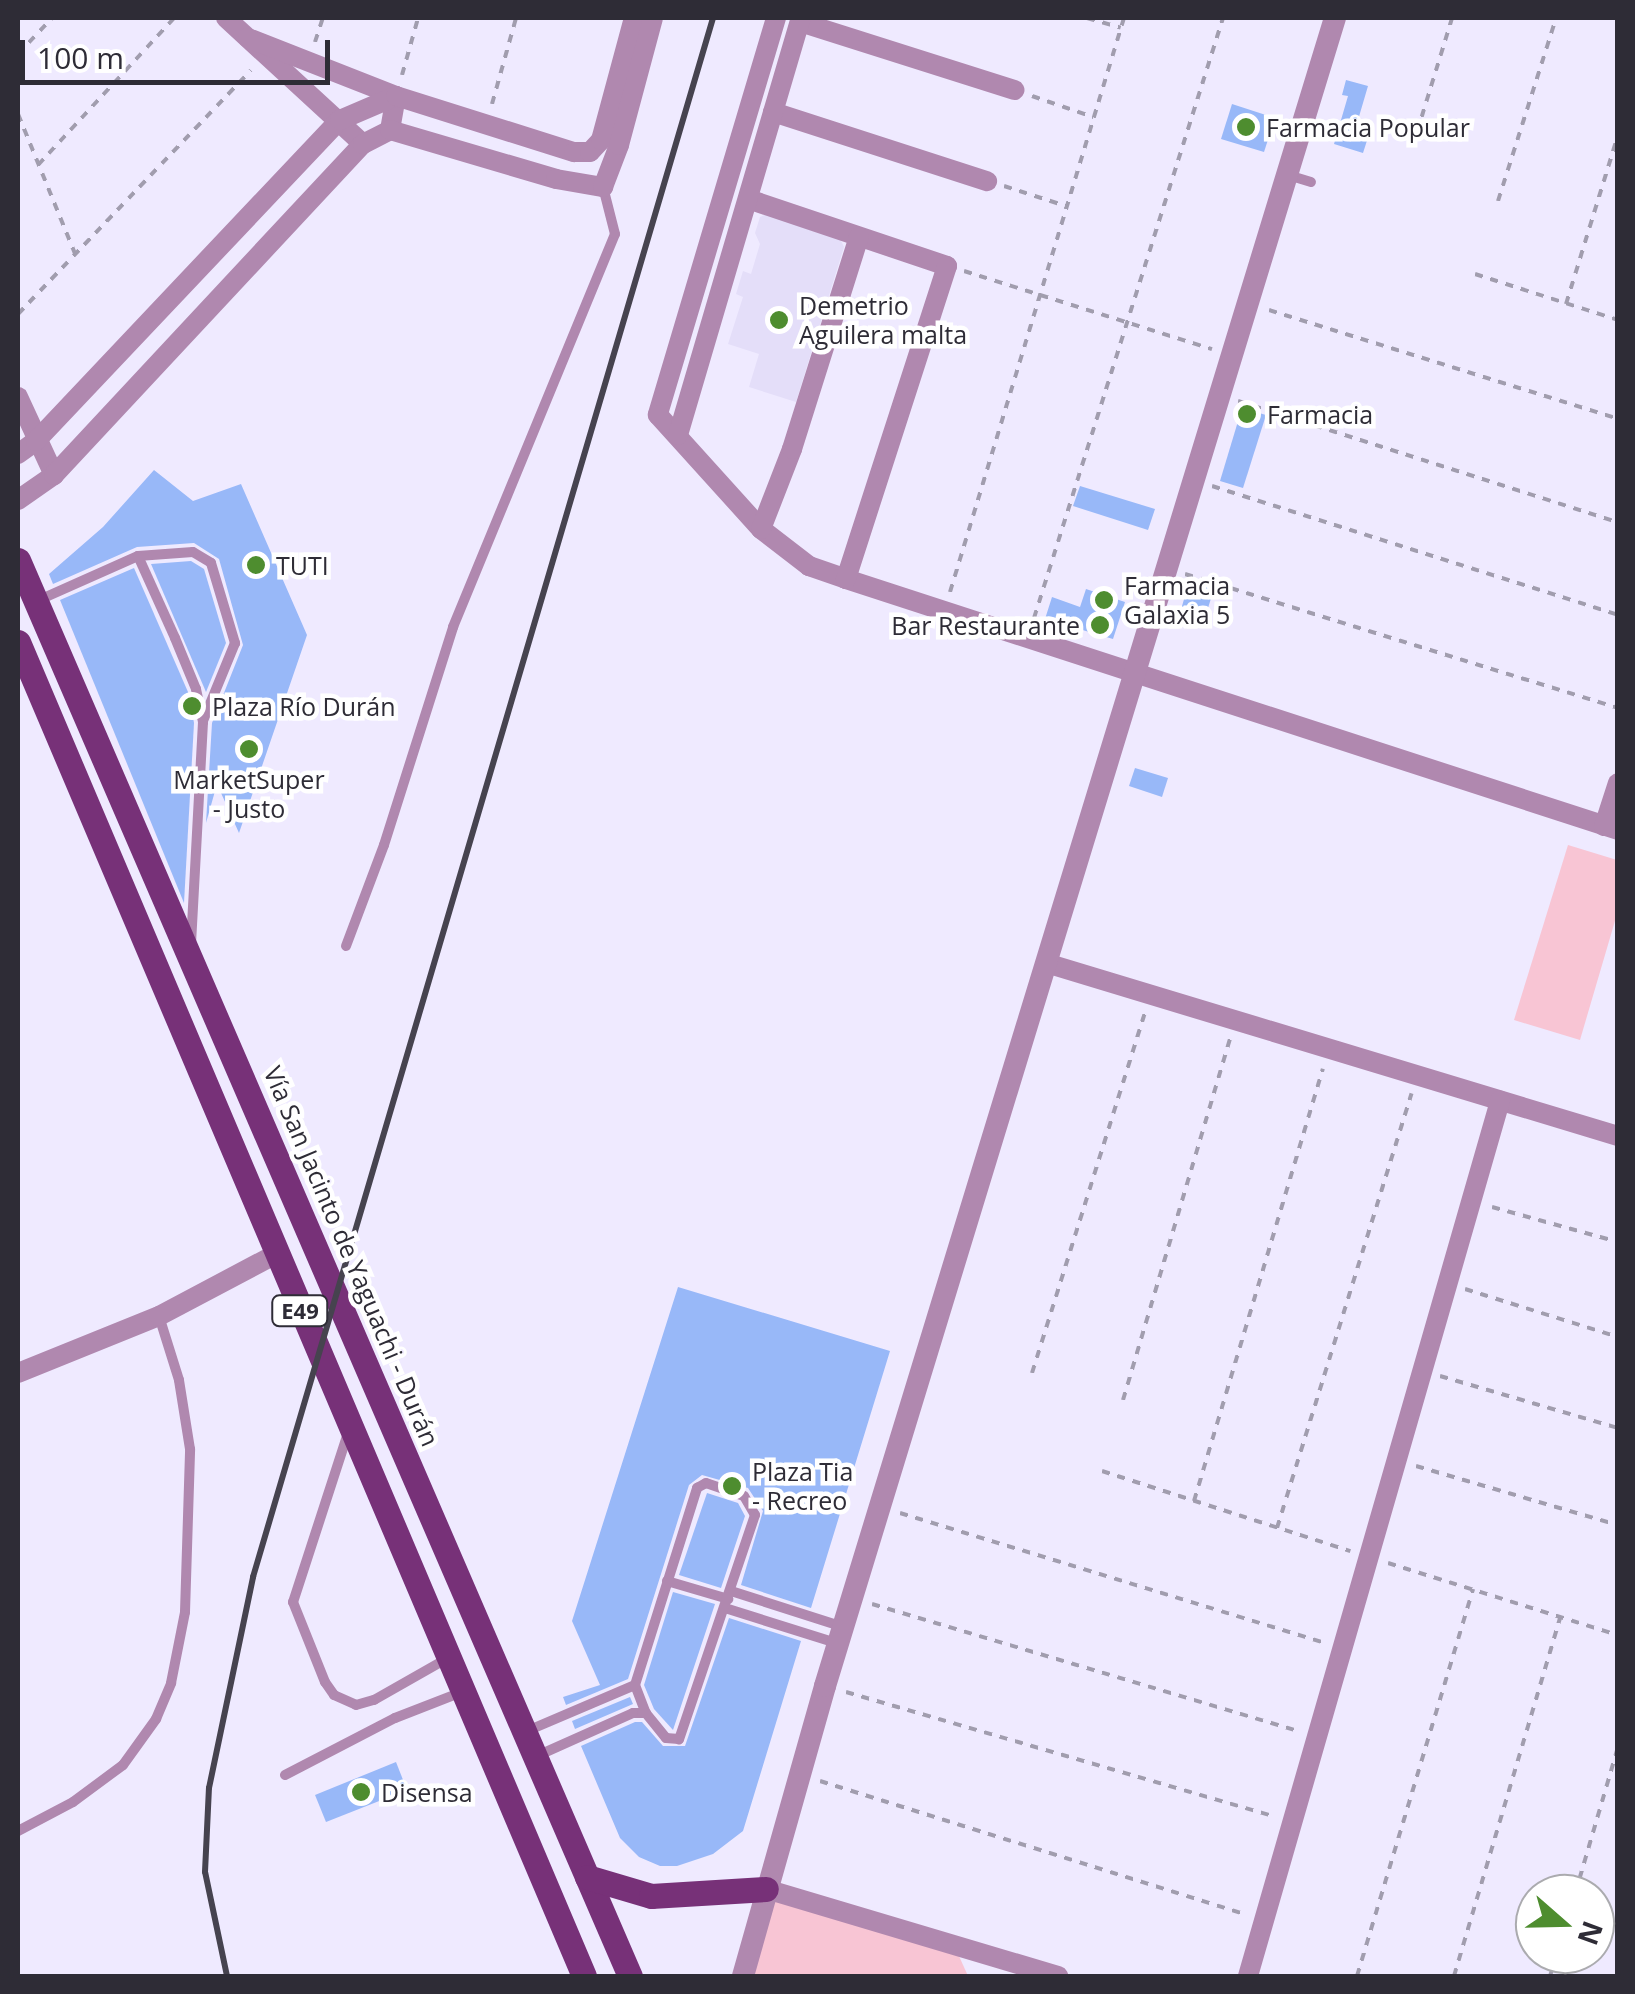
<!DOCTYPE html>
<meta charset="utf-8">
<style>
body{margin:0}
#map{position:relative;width:1635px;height:1994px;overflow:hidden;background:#efeaff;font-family:"Open Sans",sans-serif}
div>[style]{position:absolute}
.built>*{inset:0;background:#e4def9}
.green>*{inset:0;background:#f8c5d4}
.building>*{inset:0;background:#98b8f8}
.path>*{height:4px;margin-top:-2px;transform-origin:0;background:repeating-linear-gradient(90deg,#a19dae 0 8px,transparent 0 16px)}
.service>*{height:10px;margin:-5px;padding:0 5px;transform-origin:5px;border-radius:5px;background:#b088af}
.minor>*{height:20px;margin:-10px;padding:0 10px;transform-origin:10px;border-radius:10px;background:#b088af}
.tertiary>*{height:22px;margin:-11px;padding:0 11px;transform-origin:11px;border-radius:11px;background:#b088af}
.primary>*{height:25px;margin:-12.5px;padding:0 12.5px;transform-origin:12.5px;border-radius:12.5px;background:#773178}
.rail>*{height:6px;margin:-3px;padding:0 3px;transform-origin:3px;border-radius:3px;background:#46434f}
.dots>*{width:28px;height:28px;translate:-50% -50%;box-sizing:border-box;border:5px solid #fff;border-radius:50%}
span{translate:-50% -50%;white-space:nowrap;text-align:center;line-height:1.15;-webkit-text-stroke:9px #fff;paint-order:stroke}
.shield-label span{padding:2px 8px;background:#fff;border:2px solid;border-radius:8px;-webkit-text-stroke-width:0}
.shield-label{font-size:22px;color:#2e2c36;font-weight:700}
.poi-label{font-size:25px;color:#2e2c36}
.left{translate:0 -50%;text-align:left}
.right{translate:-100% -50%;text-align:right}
.street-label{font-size:25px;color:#2e2c36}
.frame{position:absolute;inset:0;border:20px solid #2e2c36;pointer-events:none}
.north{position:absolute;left:1515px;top:1874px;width:100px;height:100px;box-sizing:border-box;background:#fff;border:2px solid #ababaf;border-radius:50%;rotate:110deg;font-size:28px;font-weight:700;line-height:40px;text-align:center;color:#2e2c36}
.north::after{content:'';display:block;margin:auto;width:35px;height:45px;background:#4e8d2f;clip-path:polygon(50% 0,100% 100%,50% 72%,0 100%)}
.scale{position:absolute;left:20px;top:40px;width:310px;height:45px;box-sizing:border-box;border:5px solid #2e2c36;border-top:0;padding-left:12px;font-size:30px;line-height:35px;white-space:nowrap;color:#2e2c36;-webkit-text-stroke:8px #fff;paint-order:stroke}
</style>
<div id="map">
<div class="built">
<i style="clip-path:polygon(771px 212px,838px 234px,844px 247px,796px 402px,749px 387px,759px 354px,728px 344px,743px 297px,736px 294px,743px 271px,751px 274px,760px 244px,755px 233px,760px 217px)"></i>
</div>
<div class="green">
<i style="clip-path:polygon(1568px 845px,1617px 860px,1617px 914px,1580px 1040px,1514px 1020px)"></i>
<i style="clip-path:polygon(769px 1889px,954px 1945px,968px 1976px,744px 1976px)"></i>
</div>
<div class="building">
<i style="clip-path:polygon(1346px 80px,1368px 86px,1358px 120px,1372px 125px,1363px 153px,1334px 144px,1348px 96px,1342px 95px)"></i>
<i style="clip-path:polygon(1232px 104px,1275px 118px,1264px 152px,1221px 139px)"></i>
<i style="clip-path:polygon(1242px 408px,1266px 415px,1243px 488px,1220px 481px)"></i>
<i style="clip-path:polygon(154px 470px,193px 501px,241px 484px,307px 635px,239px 833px,217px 784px,206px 823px,212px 723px,243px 645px,219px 559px,194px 543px,137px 547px,53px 584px,49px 574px,103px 527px)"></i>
<i style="clip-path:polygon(1080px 486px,1155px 509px,1148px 530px,1073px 506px)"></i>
<i style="clip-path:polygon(191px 561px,204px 569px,226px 643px,206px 692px,151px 564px)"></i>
<i style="clip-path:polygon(134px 568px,188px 692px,194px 723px,184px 903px,60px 600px)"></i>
<i style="clip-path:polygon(1189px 582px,1214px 589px,1202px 627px,1178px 620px)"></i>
<i style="clip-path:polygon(1086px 589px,1125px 602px,1113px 639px,1045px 619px,1052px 597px,1080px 607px)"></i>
<i style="clip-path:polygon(1135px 768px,1168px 778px,1162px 797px,1129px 786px)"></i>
<i style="clip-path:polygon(678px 1287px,890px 1351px,811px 1608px,741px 1585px,763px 1511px,748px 1488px,702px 1475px,689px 1485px,628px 1679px,566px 1705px,563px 1697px,600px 1685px,572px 1621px)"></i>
<i style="clip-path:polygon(707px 1493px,738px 1503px,745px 1516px,721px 1588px,679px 1575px)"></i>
<i style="clip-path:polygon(673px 1592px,715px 1604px,673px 1730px,654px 1709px,644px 1685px)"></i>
<i style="clip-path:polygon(729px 1618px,801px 1641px,743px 1831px,713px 1854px,677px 1866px,660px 1866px,639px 1857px,620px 1838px,581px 1746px,635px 1722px,642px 1722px,663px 1746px,685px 1746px)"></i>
<i style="clip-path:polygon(630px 1697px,633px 1704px,575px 1729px,572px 1721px)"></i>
<i style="clip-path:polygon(396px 1762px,407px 1790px,326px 1822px,315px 1795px)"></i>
</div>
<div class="path">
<i style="left:1087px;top:18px;width:35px;rotate:16deg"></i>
<i style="left:315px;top:42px;width:25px;rotate:-72deg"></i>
<i style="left:18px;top:54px;width:50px;rotate:-46.6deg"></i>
<i style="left:402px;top:75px;width:59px;rotate:-74.3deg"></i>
<i style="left:1032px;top:96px;width:65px;rotate:19deg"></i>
<i style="left:492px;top:104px;width:89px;rotate:-74.4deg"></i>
<i style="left:18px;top:114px;width:151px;rotate:67.8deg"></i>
<i style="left:1417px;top:132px;width:119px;rotate:-72.9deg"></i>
<i style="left:38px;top:165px;width:200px;rotate:-47.2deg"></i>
<i style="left:1004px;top:186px;width:65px;rotate:17.9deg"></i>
<i style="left:1498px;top:201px;width:192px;rotate:-72.4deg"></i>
<i style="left:964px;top:271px;width:260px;rotate:17.5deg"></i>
<i style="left:1475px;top:274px;width:150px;rotate:17.8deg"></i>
<i style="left:1566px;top:304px;width:177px;rotate:-72.9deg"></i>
<i style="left:1269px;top:310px;width:366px;rotate:17.3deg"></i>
<i style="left:18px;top:314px;width:337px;rotate:-46.3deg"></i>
<i style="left:1238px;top:401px;width:399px;rotate:17.7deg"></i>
<i style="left:1212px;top:486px;width:426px;rotate:17.6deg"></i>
<i style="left:1185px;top:574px;width:453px;rotate:17.2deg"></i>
<i style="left:950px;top:592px;width:600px;rotate:-73.14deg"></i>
<i style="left:1034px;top:618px;width:629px;rotate:-72.52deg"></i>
<i style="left:1492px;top:1207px;width:131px;rotate:15.5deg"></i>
<i style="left:1465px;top:1289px;width:160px;rotate:17.4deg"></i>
<i style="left:1032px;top:1373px;width:377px;rotate:-72.6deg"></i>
<i style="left:1440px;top:1376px;width:185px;rotate:16.3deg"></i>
<i style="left:1123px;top:1400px;width:377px;rotate:-73.5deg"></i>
<i style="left:1416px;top:1466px;width:210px;rotate:16.3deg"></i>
<i style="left:1102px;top:1471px;width:261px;rotate:17.9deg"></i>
<i style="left:1194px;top:1501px;width:451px;rotate:-73.4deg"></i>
<i style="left:900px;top:1513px;width:445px;rotate:17deg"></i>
<i style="left:1277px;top:1528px;width:455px;rotate:-72.8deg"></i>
<i style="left:1388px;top:1563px;width:241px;rotate:17.4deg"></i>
<i style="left:872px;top:1604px;width:445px;rotate:16.6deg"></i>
<i style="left:846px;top:1692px;width:446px;rotate:16.2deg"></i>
<i style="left:820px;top:1781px;width:445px;rotate:17.4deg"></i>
<i style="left:1575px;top:1894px;width:153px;rotate:-73.7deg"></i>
<i style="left:1357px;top:1976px;width:404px;rotate:-73.3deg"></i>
<i style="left:1454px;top:1976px;width:374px;rotate:-73.5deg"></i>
<i style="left:1550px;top:1976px;width:23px;rotate:-72deg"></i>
</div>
<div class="service">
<i style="left:1288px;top:175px;width:24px;rotate:17deg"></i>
<i style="left:138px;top:556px;width:55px;rotate:-4.2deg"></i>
<i style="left:193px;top:552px;width:21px;rotate:31deg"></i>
<i style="left:211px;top:563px;width:84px;rotate:73.3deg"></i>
<i style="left:235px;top:643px;width:84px;rotate:112.3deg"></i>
<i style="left:39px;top:600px;width:108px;rotate:-24deg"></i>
<i style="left:138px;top:556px;width:90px;rotate:65.7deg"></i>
<i style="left:175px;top:638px;width:55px;rotate:67.6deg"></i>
<i style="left:196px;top:689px;width:34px;rotate:78deg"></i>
<i style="left:203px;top:722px;width:220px;rotate:93.1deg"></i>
<i style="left:346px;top:946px;width:108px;rotate:-69.4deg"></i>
<i style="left:384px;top:845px;width:229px;rotate:-72.4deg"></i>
<i style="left:453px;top:627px;width:425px;rotate:-67.6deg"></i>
<i style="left:615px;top:234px;width:49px;rotate:-104.3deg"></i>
<i style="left:348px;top:1433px;width:178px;rotate:108deg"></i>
<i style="left:293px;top:1602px;width:86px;rotate:68.2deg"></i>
<i style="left:325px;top:1682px;width:16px;rotate:55deg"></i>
<i style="left:334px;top:1695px;width:24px;rotate:24deg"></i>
<i style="left:356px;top:1705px;width:19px;rotate:-16deg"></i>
<i style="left:374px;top:1700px;width:85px;rotate:-29.6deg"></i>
<i style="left:667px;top:1581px;width:64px;rotate:16.4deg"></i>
<i style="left:731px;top:1591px;width:118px;rotate:17.8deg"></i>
<i style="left:725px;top:1608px;width:120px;rotate:17.5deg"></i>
<i style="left:635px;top:1685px;width:30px;rotate:69deg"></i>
<i style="left:527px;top:1731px;width:117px;rotate:-23.1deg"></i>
<i style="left:635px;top:1685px;width:207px;rotate:-72.5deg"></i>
<i style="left:697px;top:1488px;width:10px;rotate:-29deg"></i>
<i style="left:706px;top:1483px;width:40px;rotate:18.9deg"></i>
<i style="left:744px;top:1496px;width:22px;rotate:60deg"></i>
<i style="left:755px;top:1515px;width:237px;rotate:108.7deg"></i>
<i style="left:679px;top:1739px;width:13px;rotate:-176deg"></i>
<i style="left:666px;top:1738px;width:32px;rotate:-129deg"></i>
<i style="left:646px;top:1713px;width:13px;rotate:180deg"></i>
<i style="left:633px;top:1713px;width:105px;rotate:155.9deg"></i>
<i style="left:285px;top:1775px;width:124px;rotate:-27.4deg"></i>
<i style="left:395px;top:1718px;width:72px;rotate:-21.2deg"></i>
<i style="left:18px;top:1831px;width:62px;rotate:-27.8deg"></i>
<i style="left:73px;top:1802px;width:62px;rotate:-36.5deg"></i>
<i style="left:123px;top:1765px;width:57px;rotate:-54.3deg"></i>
<i style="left:156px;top:1719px;width:39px;rotate:-67deg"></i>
<i style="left:171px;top:1683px;width:72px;rotate:-78.8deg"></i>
<i style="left:185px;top:1612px;width:163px;rotate:-88.2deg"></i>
<i style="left:190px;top:1449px;width:70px;rotate:-99.1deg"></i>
<i style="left:179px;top:1380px;width:67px;rotate:-107.4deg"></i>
</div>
<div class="minor">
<i style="left:226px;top:18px;width:186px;rotate:42.6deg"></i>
<i style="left:776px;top:18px;width:414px;rotate:106.6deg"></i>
<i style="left:658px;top:415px;width:154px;rotate:47.9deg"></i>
<i style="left:761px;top:529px;width:61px;rotate:37.6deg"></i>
<i style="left:809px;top:566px;width:39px;rotate:19deg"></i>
<i style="left:846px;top:579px;width:812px;rotate:18.01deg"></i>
<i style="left:800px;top:22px;width:225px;rotate:17.6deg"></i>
<i style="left:248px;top:38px;width:159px;rotate:21.4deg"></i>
<i style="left:396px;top:96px;width:35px;rotate:100deg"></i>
<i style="left:773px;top:112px;width:225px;rotate:17.9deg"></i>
<i style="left:748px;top:199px;width:210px;rotate:18.6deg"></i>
<i style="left:947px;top:266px;width:329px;rotate:107.9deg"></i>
<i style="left:18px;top:397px;width:86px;rotate:65.2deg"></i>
<i style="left:678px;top:435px;width:435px;rotate:-73.6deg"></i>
<i style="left:18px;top:454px;width:22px;rotate:-36deg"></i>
<i style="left:36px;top:441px;width:442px;rotate:-46.6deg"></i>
<i style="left:340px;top:120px;width:61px;rotate:-23.2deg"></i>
<i style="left:396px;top:96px;width:187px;rotate:17.5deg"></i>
<i style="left:574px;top:152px;width:16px"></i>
<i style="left:590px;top:152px;width:16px;rotate:-47deg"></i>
<i style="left:601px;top:140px;width:126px;rotate:-74.9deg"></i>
<i style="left:18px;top:500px;width:44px;rotate:-34.8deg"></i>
<i style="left:54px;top:475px;width:453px;rotate:-47deg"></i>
<i style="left:363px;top:144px;width:30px;rotate:-27deg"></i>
<i style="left:390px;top:130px;width:173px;rotate:16.4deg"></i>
<i style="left:556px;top:179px;width:48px;rotate:9.7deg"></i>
<i style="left:603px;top:187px;width:45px;rotate:-69.1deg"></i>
<i style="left:619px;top:145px;width:131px;rotate:-75deg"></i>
<i style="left:761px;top:529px;width:86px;rotate:-68.8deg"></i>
<i style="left:792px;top:449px;width:222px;rotate:-72.5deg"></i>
<i style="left:1604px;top:826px;width:45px;rotate:-72deg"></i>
<i style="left:1046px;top:963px;width:598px;rotate:16.83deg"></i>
<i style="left:18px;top:1373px;width:152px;rotate:-22deg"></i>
<i style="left:159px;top:1316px;width:132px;rotate:-27.9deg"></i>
<i style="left:766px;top:1889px;width:305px;rotate:16.6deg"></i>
<i style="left:1248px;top:1976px;width:911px;rotate:-73.93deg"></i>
</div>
<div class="tertiary">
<i style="left:743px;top:1976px;width:301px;rotate:-74.2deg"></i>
<i style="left:825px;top:1686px;width:1744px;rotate:-73deg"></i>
</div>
<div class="primary">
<i style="left:18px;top:560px;width:1543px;rotate:66.63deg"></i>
<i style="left:18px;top:642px;width:1449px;rotate:67.01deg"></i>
<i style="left:587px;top:1877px;width:67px;rotate:16.5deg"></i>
<i style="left:651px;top:1896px;width:115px;rotate:-3.5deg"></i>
</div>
<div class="rail">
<i style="left:227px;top:1976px;width:106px;rotate:-101.9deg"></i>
<i style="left:205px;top:1872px;width:84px;rotate:-87.3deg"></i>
<i style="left:209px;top:1788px;width:216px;rotate:-78.2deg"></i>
<i style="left:253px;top:1577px;width:1625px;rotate:-73.56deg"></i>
</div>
<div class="dots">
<i style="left:1246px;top:127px;background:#4e8d2f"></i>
<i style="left:779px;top:320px;background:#4e8d2f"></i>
<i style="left:1247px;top:414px;background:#4e8d2f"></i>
<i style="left:256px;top:565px;background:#4e8d2f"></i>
<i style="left:1104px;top:600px;background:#4e8d2f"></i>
<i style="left:1100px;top:625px;background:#4e8d2f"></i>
<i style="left:192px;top:706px;background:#4e8d2f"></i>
<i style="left:249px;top:749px;background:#4e8d2f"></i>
<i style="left:732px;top:1486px;background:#4e8d2f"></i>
<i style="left:361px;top:1792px;background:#4e8d2f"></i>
</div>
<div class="shield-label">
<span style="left:300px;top:1311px">E49</span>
</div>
<div class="poi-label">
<span class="left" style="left:1266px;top:127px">Farmacia Popular</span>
<span class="left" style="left:799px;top:320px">Demetrio<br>Aguilera malta</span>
<span class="left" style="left:1267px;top:414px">Farmacia</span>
<span class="left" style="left:276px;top:565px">TUTI</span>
<span class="left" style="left:1124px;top:600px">Farmacia<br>Galaxia 5</span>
<span class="right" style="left:1080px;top:625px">Bar Restaurante</span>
<span class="left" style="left:212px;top:706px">Plaza Río Durán</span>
<span style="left:249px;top:794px">MarketSuper<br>- Justo</span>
<span class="left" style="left:752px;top:1486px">Plaza Tia<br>- Recreo</span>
<span class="left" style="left:381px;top:1792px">Disensa</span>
</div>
<div class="street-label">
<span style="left:352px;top:1256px;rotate:67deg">Vía San Jacinto de Yaguachi - Durán</span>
</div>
<div class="frame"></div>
<div class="north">N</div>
<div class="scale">100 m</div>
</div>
